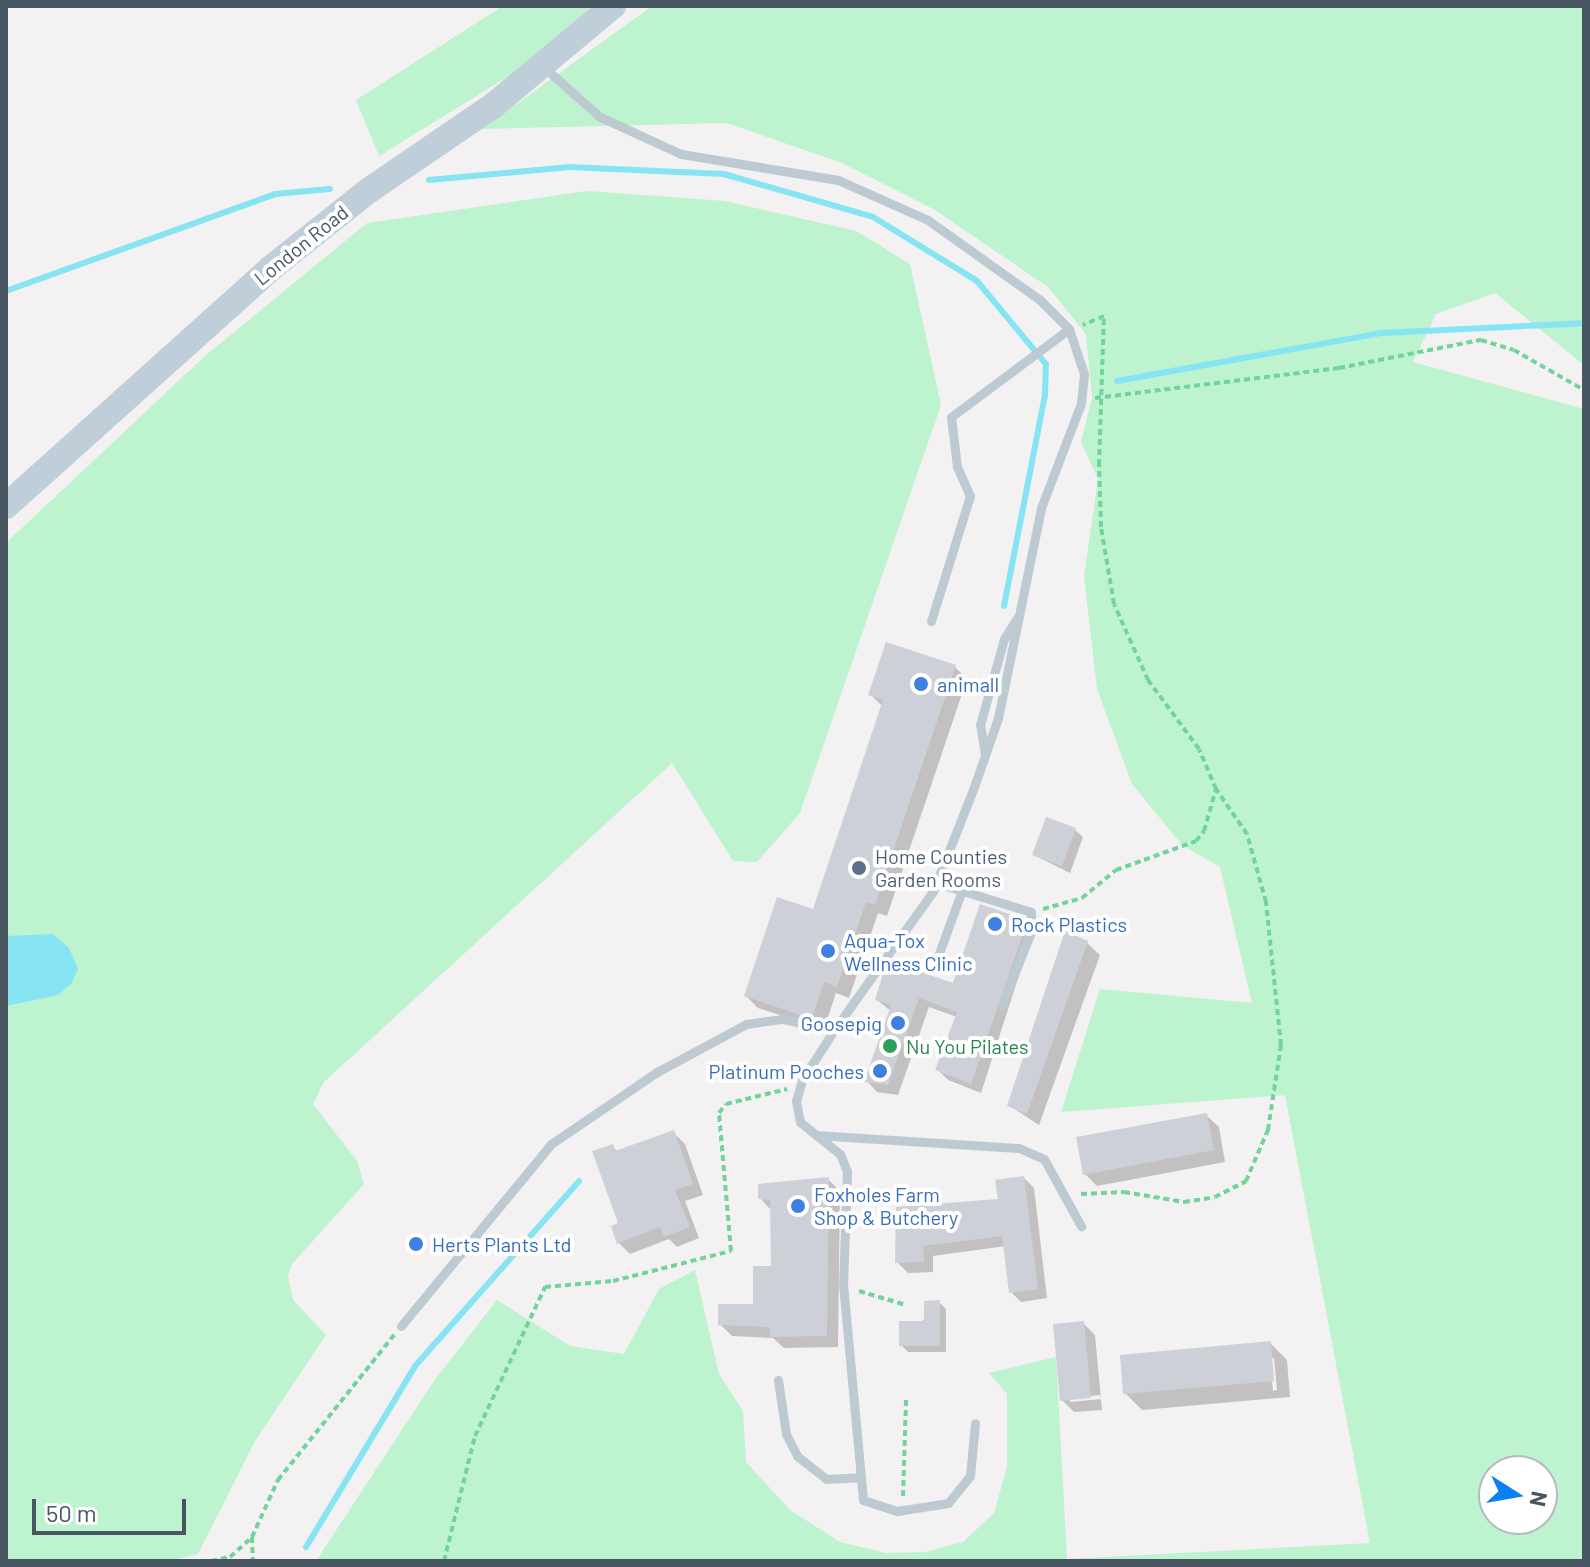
<!DOCTYPE html>
<style>
body{margin:0}
#map{position:relative;width:1590px;height:1567px;overflow:hidden;background:#f3f1f1;font-family:Barlow,sans-serif}
div>[style]{position:absolute}
.green>*{inset:0;background:#bdf3ce}
.water>*{inset:0;background:#87e4f3}
.shadow>*{inset:0;background:#0003}
.stream>*{height:6px;margin:-3px;padding:0 3px;transform-origin:3px;border-radius:3px;background:#87e4f3}
.building>*{inset:0;background:#cdd0d6}
.path>*{height:4px;margin-top:-2px;transform-origin:0;background:repeating-linear-gradient(90deg,#72d49d 0 6px,transparent 0 10px)}
.service>*{height:9px;margin:-4.5px;padding:0 4.5px;transform-origin:4.5px;border-radius:4.5px;background:#becad1}
.secondary>*{height:26px;margin:-13px;padding:0 13px;transform-origin:13px;border-radius:13px;background:#c0ced9}
.dots>*{width:22px;height:22px;translate:-50% -50%;box-sizing:border-box;border:4px solid #fff;border-radius:50%}
span{translate:-50% -50%;white-space:nowrap;text-align:center;line-height:1.15;-webkit-text-stroke:8px #fff;paint-order:stroke}
.street-label{font-size:20px;color:#475660}
.shop-label{font-size:20px;color:#366cbe}
.left{translate:0 -50%;text-align:left}
.right{translate:-100% -50%;text-align:right}
.service-label{font-size:20px;color:#4e5e75}
.leisure-label{font-size:20px;color:#27864d}
.frame{position:absolute;inset:0;border:8px solid #475660;pointer-events:none}
.north{position:absolute;left:1478px;top:1455px;width:80px;height:80px;box-sizing:border-box;background:#fff;border:2px solid #b5bbbf;border-radius:50%;rotate:101deg;font-size:22px;font-weight:700;line-height:32px;text-align:center;color:#475660}
.north::after{content:'';display:block;margin:auto;width:28px;height:36px;background:#0b80f3;clip-path:polygon(50% 0,100% 100%,50% 72%,0 100%)}
.scale{position:absolute;left:32px;top:1499px;width:154px;height:36px;box-sizing:border-box;border:4px solid #475660;border-top:0;padding-left:10px;font-size:24px;line-height:28px;white-space:nowrap;color:#475660;-webkit-text-stroke:6px #fff;paint-order:stroke}
</style>
<div id="map">
<div class="green">
<i style="clip-path:polygon(503px 6px,592px 6px,510px 75px,379px 156px,356px 100px)"></i>
<i style="clip-path:polygon(evenodd,652px 6px,1584px 6px,1584px 365px,1495px 293px,1436px 314px,1413px 362px,1584px 409px,1584px 1561px,316px 1561px,434px 1381px,497px 1300px,570px 1346px,624px 1354px,659px 1289px,695px 1270px,719px 1374px,743px 1411px,746px 1462px,790px 1510px,840px 1542px,886px 1553px,925px 1552px,963px 1542px,994px 1513px,1007px 1467px,1007px 1394px,989px 1373px,1056px 1357px,1067px 1559px,1370px 1543px,1285px 1095px,1061px 1112px,1100px 989px,1252px 1003px,1220px 867px,1182px 845px,1132px 784px,1097px 689px,1084px 576px,1098px 479px,1081px 442px,1092px 398px,1086px 334px,1048px 287px,935px 210px,842px 163px,727px 123px,482px 129px,652px 6px,1494px 1471px,1542px 1471px,1542px 1519px,1494px 1519px,1494px 1471px)"></i>
<i style="clip-path:polygon(587px 191px,725px 201px,856px 231px,910px 264px,941px 405px,800px 813px,757px 862px,733px 861px,672px 763px,324px 1082px,313px 1104px,357px 1161px,364px 1184px,292px 1264px,288px 1276px,293px 1300px,326px 1335px,255px 1441px,198px 1554px,169px 1561px,6px 1561px,6px 543px,205px 356px,367px 223px)"></i>
</div>
<div class="water">
<i style="clip-path:polygon(53px 934px,69px 948px,78px 969px,71px 984px,58px 995px,6px 1006px,6px 936px)"></i>
</div>
<div class="shadow">
<i style="clip-path:polygon(955px 667px,967px 679px,887px 916px,878px 913px,849px 998px,836px 993px,824px 1029px,758px 1008px,746px 996px,814px 912px,883px 707px,870px 694px)"></i>
<i style="clip-path:polygon(1075px 830px,1083px 837px,1070px 873px,1034px 855px)"></i>
<i style="clip-path:polygon(1022px 921px,1033px 932px,981px 1093px,948px 1080px,937px 1069px,957px 1017px,929px 1007px,898px 1095px,877px 1092px,867px 1081px,891px 1011px,877px 1000px,954px 985px)"></i>
<i style="clip-path:polygon(1087px 943px,1100px 955px,1039px 1125px,1010px 1106px)"></i>
<i style="clip-path:polygon(1206px 1115px,1219px 1127px,1225px 1162px,1097px 1186px,1085px 1174px)"></i>
<i style="clip-path:polygon(674px 1133px,685px 1144px,703px 1195px,685px 1201px,699px 1238px,677px 1247px,669px 1239px,630px 1254px,619px 1243px,612px 1146px,618px 1152px)"></i>
<i style="clip-path:polygon(1024px 1178px,1034px 1188px,1047px 1298px,1021px 1302px,1011px 1292px,1006px 1246px,933px 1256px,933px 1272px,908px 1273px,897px 1262px,898px 1208px,1000px 1201px)"></i>
<i style="clip-path:polygon(828px 1179px,840px 1191px,838px 1347px,784px 1348px,773px 1338px,732px 1336px,720px 1324px,755px 1306px,773px 1268px,772px 1211px,760px 1198px)"></i>
<i style="clip-path:polygon(939px 1302px,946px 1309px,946px 1352px,908px 1352px,901px 1345px)"></i>
<i style="clip-path:polygon(evenodd,1083px 1323px,1095px 1335px,1102px 1410px,1074px 1412px,1062px 1400px,1083px 1323px,1100px 1395px,1101px 1399px,1070px 1402px,1070px 1398px,1100px 1395px)"></i>
<i style="clip-path:polygon(evenodd,1270px 1343px,1287px 1360px,1290px 1397px,1142px 1410px,1125px 1393px,1270px 1343px,1270px 1358px,1274px 1358px,1277px 1390px,1273px 1391px,1270px 1358px)"></i>
</div>
<div class="stream">
<i style="left:429px;top:180px;width:141px;rotate:-5.3deg"></i>
<i style="left:569px;top:167px;width:155px;rotate:2.6deg"></i>
<i style="left:724px;top:174px;width:155px;rotate:16.1deg"></i>
<i style="left:873px;top:217px;width:122px;rotate:31.6deg"></i>
<i style="left:977px;top:281px;width:108px;rotate:50.3deg"></i>
<i style="left:1046px;top:364px;width:31px;rotate:92deg"></i>
<i style="left:1045px;top:395px;width:215px;rotate:101deg"></i>
<i style="left:6px;top:291px;width:286px;rotate:-19.8deg"></i>
<i style="left:275px;top:194px;width:55px;rotate:-5.2deg"></i>
<i style="left:1117px;top:381px;width:269px;rotate:-10.3deg"></i>
<i style="left:1382px;top:333px;width:202px;rotate:-2.8deg"></i>
<i style="left:306px;top:1547px;width:211px;rotate:-58.9deg"></i>
<i style="left:415px;top:1366px;width:247px;rotate:-48.4deg"></i>
</div>
<div class="building">
<i style="clip-path:polygon(886px 642px,956px 665px,875px 905px,866px 902px,837px 987px,824px 982px,812px 1018px,797px 1014px,744px 996px,777px 897px,813px 909px,883px 700px,868px 695px)"></i>
<i style="clip-path:polygon(1046px 817px,1076px 828px,1062px 866px,1032px 855px)"></i>
<i style="clip-path:polygon(980px 904px,1024px 919px,1024px 931px,971px 1084px,935px 1070px,957px 1012px,919px 998px,888px 1085px,864px 1082px,891px 1005px,875px 1000px,883px 974px,892px 962px,953px 983px)"></i>
<i style="clip-path:polygon(1065px 931px,1088px 941px,1027px 1114px,1007px 1106px)"></i>
<i style="clip-path:polygon(1207px 1113px,1214px 1150px,1083px 1175px,1076px 1137px)"></i>
<i style="clip-path:polygon(674px 1130px,693px 1184px,675px 1190px,690px 1227px,664px 1237px,660px 1227px,617px 1244px,611px 1226px,618px 1223px,592px 1151px,613px 1144px,615px 1151px)"></i>
<i style="clip-path:polygon(1024px 1176px,1038px 1289px,1009px 1293px,1002px 1236px,923px 1246px,924px 1262px,895px 1263px,896px 1207px,998px 1199px,995px 1180px)"></i>
<i style="clip-path:polygon(829px 1177px,827px 1336px,770px 1337px,769px 1327px,718px 1325px,718px 1304px,753px 1304px,753px 1266px,771px 1266px,770px 1200px,758px 1199px,758px 1184px)"></i>
<i style="clip-path:polygon(940px 1300px,940px 1346px,899px 1346px,899px 1321px,924px 1321px,924px 1301px)"></i>
<i style="clip-path:polygon(1084px 1321px,1091px 1398px,1060px 1401px,1053px 1324px)"></i>
<i style="clip-path:polygon(1271px 1341px,1274px 1381px,1123px 1394px,1120px 1355px)"></i>
</div>
<div class="path">
<i style="left:1095px;top:398px;width:246px;rotate:-7deg"></i>
<i style="left:1339px;top:368px;width:145px;rotate:-11.2deg"></i>
<i style="left:1481px;top:340px;width:34px;rotate:17deg"></i>
<i style="left:1514px;top:350px;width:81px;rotate:29.7deg"></i>
<i style="left:1043px;top:909px;width:41px;rotate:-15.8deg"></i>
<i style="left:1082px;top:898px;width:44px;rotate:-39.5deg"></i>
<i style="left:1116px;top:870px;width:85px;rotate:-19.9deg"></i>
<i style="left:1196px;top:841px;width:13px;rotate:-51deg"></i>
<i style="left:1204px;top:831px;width:44px;rotate:-74.1deg"></i>
<i style="left:1216px;top:789px;width:43px;rotate:-113deg"></i>
<i style="left:1199px;top:749px;width:86px;rotate:-126.5deg"></i>
<i style="left:1148px;top:680px;width:83px;rotate:-114.1deg"></i>
<i style="left:1114px;top:604px;width:78px;rotate:-99.6deg"></i>
<i style="left:1101px;top:527px;width:62px;rotate:-91.8deg"></i>
<i style="left:1099px;top:465px;width:149px;rotate:-88.1deg"></i>
<i style="left:1104px;top:316px;width:23px;rotate:157deg"></i>
<i style="left:1081px;top:1194px;width:43px;rotate:-2.7deg"></i>
<i style="left:1124px;top:1192px;width:61px;rotate:9.5deg"></i>
<i style="left:1184px;top:1202px;width:31px;rotate:-9deg"></i>
<i style="left:1215px;top:1197px;width:35px;rotate:-27deg"></i>
<i style="left:1246px;top:1181px;width:56px;rotate:-66.7deg"></i>
<i style="left:1268px;top:1130px;width:86px;rotate:-81.3deg"></i>
<i style="left:1281px;top:1045px;width:144px;rotate:-96deg"></i>
<i style="left:1266px;top:902px;width:71px;rotate:-105.6deg"></i>
<i style="left:1247px;top:834px;width:55px;rotate:-124.6deg"></i>
<i style="left:859px;top:1291px;width:49px;rotate:16.6deg"></i>
<i style="left:903px;top:1496px;width:98px;rotate:-88.2deg"></i>
<i style="left:252px;top:1537px;width:24px;rotate:88deg"></i>
<i style="left:211px;top:1561px;width:19px;rotate:-12deg"></i>
<i style="left:230px;top:1557px;width:30px;rotate:-42deg"></i>
<i style="left:252px;top:1537px;width:63px;rotate:-65.5deg"></i>
<i style="left:278px;top:1480px;width:186px;rotate:-51.3deg"></i>
<i style="left:444px;top:1561px;width:129px;rotate:-76.1deg"></i>
<i style="left:475px;top:1436px;width:165px;rotate:-64.8deg"></i>
<i style="left:545px;top:1287px;width:68px;rotate:-5deg"></i>
<i style="left:613px;top:1281px;width:122px;rotate:-14.3deg"></i>
<i style="left:731px;top:1251px;width:139px;rotate:-95deg"></i>
<i style="left:719px;top:1113px;width:11px;rotate:-52deg"></i>
<i style="left:726px;top:1104px;width:63px;rotate:-13.8deg"></i>
</div>
<div class="service">
<i style="left:931px;top:621px;width:131px;rotate:-72.7deg"></i>
<i style="left:970px;top:496px;width:32px;rotate:-114deg"></i>
<i style="left:957px;top:467px;width:50px;rotate:-96.8deg"></i>
<i style="left:951px;top:417px;width:147px;rotate:-36.7deg"></i>
<i style="left:985px;top:755px;width:30px;rotate:-99deg"></i>
<i style="left:980px;top:725px;width:89px;rotate:-74.4deg"></i>
<i style="left:1004px;top:639px;width:26px;rotate:-58deg"></i>
<i style="left:937px;top:883px;width:98px;rotate:17.1deg"></i>
<i style="left:1031px;top:912px;width:20px;rotate:90deg"></i>
<i style="left:1031px;top:932px;width:79px;rotate:111.7deg"></i>
<i style="left:934px;top:967px;width:82px;rotate:-70deg"></i>
<i style="left:834px;top:1030px;width:59px;rotate:122.6deg"></i>
<i style="left:802px;top:1080px;width:22px;rotate:106deg"></i>
<i style="left:796px;top:1101px;width:21px;rotate:79deg"></i>
<i style="left:800px;top:1122px;width:51px;rotate:38.7deg"></i>
<i style="left:840px;top:1154px;width:18px;rotate:68deg"></i>
<i style="left:847px;top:1171px;width:113px;rotate:92deg"></i>
<i style="left:843px;top:1284px;width:217px;rotate:84.7deg"></i>
<i style="left:863px;top:1500px;width:36px;rotate:18deg"></i>
<i style="left:897px;top:1511px;width:52px;rotate:-8.9deg"></i>
<i style="left:948px;top:1503px;width:35px;rotate:-51deg"></i>
<i style="left:970px;top:1476px;width:53px;rotate:-84.6deg"></i>
<i style="left:816px;top:1135px;width:203px;rotate:3.7deg"></i>
<i style="left:1019px;top:1148px;width:27px;rotate:24deg"></i>
<i style="left:1044px;top:1159px;width:77px;rotate:61.1deg"></i>
<i style="left:401px;top:1326px;width:236px;rotate:-50.5deg"></i>
<i style="left:551px;top:1144px;width:128px;rotate:-34.2deg"></i>
<i style="left:657px;top:1072px;width:101px;rotate:-28.3deg"></i>
<i style="left:746px;top:1024px;width:37px;rotate:-8deg"></i>
<i style="left:783px;top:1019px;width:52px;rotate:12.2deg"></i>
<i style="left:834px;top:1030px;width:171px;rotate:-54.5deg"></i>
<i style="left:933px;top:891px;width:112px;rotate:-68.5deg"></i>
<i style="left:974px;top:787px;width:73px;rotate:-70.8deg"></i>
<i style="left:998px;top:718px;width:214px;rotate:-78.4deg"></i>
<i style="left:1041px;top:508px;width:112px;rotate:-69.1deg"></i>
<i style="left:1081px;top:403px;width:29px;rotate:-84deg"></i>
<i style="left:1084px;top:374px;width:47px;rotate:-108.4deg"></i>
<i style="left:1069px;top:329px;width:41px;rotate:-135deg"></i>
<i style="left:1040px;top:300px;width:138px;rotate:-144.5deg"></i>
<i style="left:928px;top:220px;width:98px;rotate:-156deg"></i>
<i style="left:838px;top:180px;width:159px;rotate:-170.6deg"></i>
<i style="left:681px;top:154px;width:89px;rotate:-155.4deg"></i>
<i style="left:600px;top:117px;width:74px;rotate:-138.3deg"></i>
<i style="left:778px;top:1380px;width:55px;rotate:81.6deg"></i>
<i style="left:786px;top:1434px;width:25px;rotate:63deg"></i>
<i style="left:797px;top:1456px;width:37px;rotate:38deg"></i>
<i style="left:826px;top:1479px;width:33px;rotate:-3deg"></i>
</div>
<div class="secondary">
<i style="left:6px;top:506px;width:355px;rotate:-41.9deg"></i>
<i style="left:270px;top:269px;width:125px;rotate:-38.5deg"></i>
<i style="left:368px;top:191px;width:153px;rotate:-34.3deg"></i>
<i style="left:494px;top:105px;width:155px;rotate:-39.8deg"></i>
</div>
<div class="dots">
<i style="left:921px;top:684px;background:#3f7fe0"></i>
<i style="left:859px;top:868px;background:#5c6f8a"></i>
<i style="left:995px;top:924px;background:#3f7fe0"></i>
<i style="left:828px;top:951px;background:#3f7fe0"></i>
<i style="left:898px;top:1023px;background:#3f7fe0"></i>
<i style="left:890px;top:1046px;background:#2e9e5b"></i>
<i style="left:880px;top:1071px;background:#3f7fe0"></i>
<i style="left:798px;top:1206px;background:#3f7fe0"></i>
<i style="left:416px;top:1244px;background:#3f7fe0"></i>
</div>
<div class="street-label">
<span style="left:301px;top:245px;rotate:-39deg">London Road</span>
</div>
<div class="shop-label">
<span class="left" style="left:937px;top:684px">animall</span>
<span class="left" style="left:1011px;top:924px">Rock Plastics</span>
<span class="left" style="left:844px;top:952px">Aqua-Tox<br>Wellness Clinic</span>
<span class="right" style="left:882px;top:1023px">Goosepig</span>
<span class="right" style="left:864px;top:1071px">Platinum Pooches</span>
<span class="left" style="left:814px;top:1206px">Foxholes Farm<br>Shop &amp; Butchery</span>
<span class="left" style="left:432px;top:1244px">Herts Plants Ltd</span>
</div>
<div class="service-label">
<span class="left" style="left:875px;top:868px">Home Counties<br>Garden Rooms</span>
</div>
<div class="leisure-label">
<span class="left" style="left:906px;top:1046px">Nu You Pilates</span>
</div>
<div class="frame"></div>
<div class="north">N</div>
<div class="scale">50 m</div>
</div>
